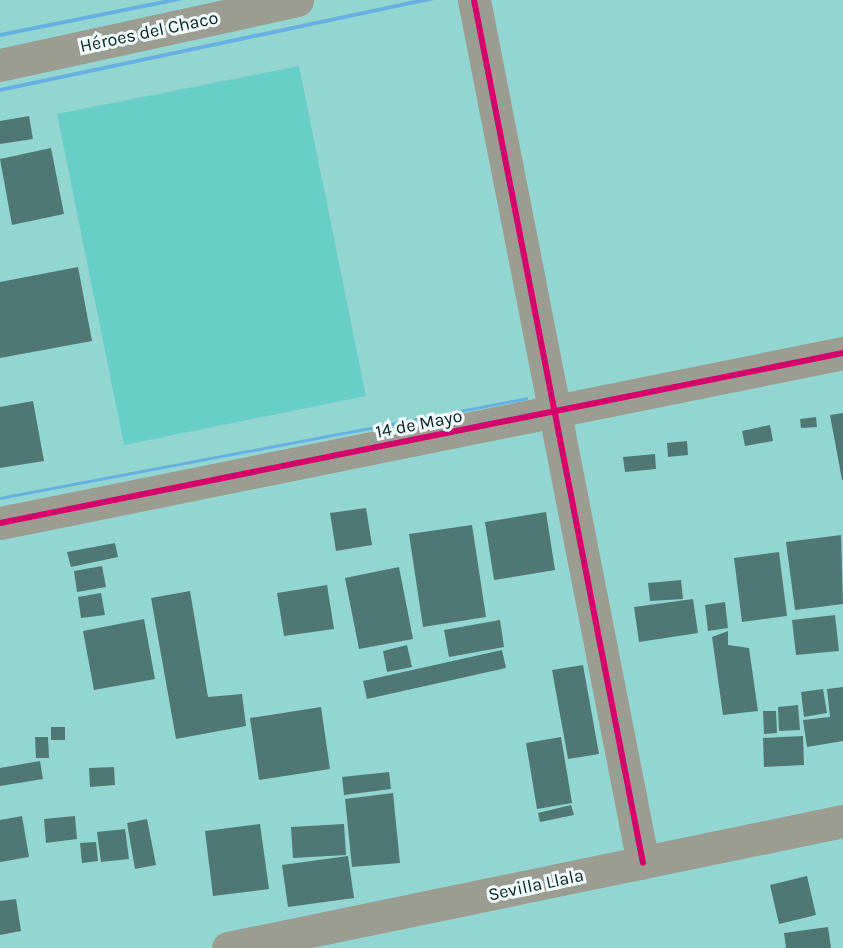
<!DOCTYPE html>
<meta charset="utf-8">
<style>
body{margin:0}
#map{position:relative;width:843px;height:948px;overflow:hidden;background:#93d6d1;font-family:Karla,sans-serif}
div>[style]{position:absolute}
.green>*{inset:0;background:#69cec7}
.water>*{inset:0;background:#68b0e1}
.building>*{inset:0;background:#4f7875}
.street>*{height:33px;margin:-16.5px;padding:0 16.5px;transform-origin:16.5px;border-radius:16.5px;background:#9c9d92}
.cycleway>*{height:6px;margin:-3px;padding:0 3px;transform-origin:3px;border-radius:3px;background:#d6006c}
span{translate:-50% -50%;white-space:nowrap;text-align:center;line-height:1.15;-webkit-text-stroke:6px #f2fdfc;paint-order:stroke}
.street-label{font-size:18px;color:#072220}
</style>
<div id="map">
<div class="green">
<i style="clip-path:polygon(299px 66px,366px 396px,124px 445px,57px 114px)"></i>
</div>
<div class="water">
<i style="clip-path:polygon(164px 0,184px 0,0 37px,0 33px)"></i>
<i style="clip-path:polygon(415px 0,434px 0,0 92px,0 88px)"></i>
<i style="clip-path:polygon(528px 397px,528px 400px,0 500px,0 497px)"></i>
</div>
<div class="building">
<i style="clip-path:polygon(29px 116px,33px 139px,0 144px,0 121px)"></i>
<i style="clip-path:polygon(51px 148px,64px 214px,12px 225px,0 159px)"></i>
<i style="clip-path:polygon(78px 267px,92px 341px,0 358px,0 282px)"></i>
<i style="clip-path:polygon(33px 401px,44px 461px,0 468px,0 407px)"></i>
<i style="clip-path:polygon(843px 413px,843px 480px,842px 480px,830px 415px)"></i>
<i style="clip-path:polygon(816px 417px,817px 427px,801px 428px,800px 419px)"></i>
<i style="clip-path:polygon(770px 425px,773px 441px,745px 446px,742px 431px)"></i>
<i style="clip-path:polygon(687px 441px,688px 455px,668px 457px,667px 443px)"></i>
<i style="clip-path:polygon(655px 454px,656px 469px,625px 472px,623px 457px)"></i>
<i style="clip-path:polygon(366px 508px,372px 545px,336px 551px,330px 513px)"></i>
<i style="clip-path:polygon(546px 512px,555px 570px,494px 580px,485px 522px)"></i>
<i style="clip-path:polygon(472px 525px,486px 617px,423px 627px,409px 534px)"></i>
<i style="clip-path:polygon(841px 535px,843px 604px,795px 610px,786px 542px)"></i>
<i style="clip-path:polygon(115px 543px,118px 557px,71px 567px,67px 552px)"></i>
<i style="clip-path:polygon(779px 552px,787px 616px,742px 622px,734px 558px)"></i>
<i style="clip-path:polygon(102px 566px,106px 587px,77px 592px,74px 571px)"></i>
<i style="clip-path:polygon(399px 567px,413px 639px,359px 649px,345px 578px)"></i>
<i style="clip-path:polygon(681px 580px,683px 599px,650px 601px,648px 583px)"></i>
<i style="clip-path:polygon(327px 585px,334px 629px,284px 636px,277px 593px)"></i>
<i style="clip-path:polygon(190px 591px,208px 697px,242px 694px,246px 726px,176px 739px,151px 598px)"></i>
<i style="clip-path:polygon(101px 593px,105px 615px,81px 618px,78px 597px)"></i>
<i style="clip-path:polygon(693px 599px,698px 633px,639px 642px,634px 607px)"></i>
<i style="clip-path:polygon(725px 602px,728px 628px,708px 631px,705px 605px)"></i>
<i style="clip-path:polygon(835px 615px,839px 651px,796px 655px,792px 620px)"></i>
<i style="clip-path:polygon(144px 619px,155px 679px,94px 690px,83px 631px)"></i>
<i style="clip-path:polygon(500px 620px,504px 647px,449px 657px,444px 630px)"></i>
<i style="clip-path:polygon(728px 631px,728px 645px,749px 648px,758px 711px,723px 715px,712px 637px)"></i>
<i style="clip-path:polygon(407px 645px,412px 667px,387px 672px,383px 651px)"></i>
<i style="clip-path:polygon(502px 650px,506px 668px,367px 699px,363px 681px)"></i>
<i style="clip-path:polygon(583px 665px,599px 754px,568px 759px,552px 670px)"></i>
<i style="clip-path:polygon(843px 687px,843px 741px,807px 747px,803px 720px,830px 717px,827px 689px)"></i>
<i style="clip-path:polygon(823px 689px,827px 713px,804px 717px,801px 692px)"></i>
<i style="clip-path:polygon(798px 705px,800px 730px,779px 731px,778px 707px)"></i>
<i style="clip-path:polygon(321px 707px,330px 769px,259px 780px,250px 718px)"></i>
<i style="clip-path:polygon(763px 711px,776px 711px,777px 733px,764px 734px)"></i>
<i style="clip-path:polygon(51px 727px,65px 727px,65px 740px,51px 740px)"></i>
<i style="clip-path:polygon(803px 736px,804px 765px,764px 767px,763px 738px)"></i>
<i style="clip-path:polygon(35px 737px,48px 737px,49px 758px,36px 758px)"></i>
<i style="clip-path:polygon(561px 737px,572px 803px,537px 809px,526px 743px)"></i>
<i style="clip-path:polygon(40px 761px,43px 779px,0 786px,0 768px)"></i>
<i style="clip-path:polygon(114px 767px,115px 785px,90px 787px,89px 768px)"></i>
<i style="clip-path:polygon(389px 772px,391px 789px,344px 795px,342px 777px)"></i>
<i style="clip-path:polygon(393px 793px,400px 863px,352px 867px,345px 799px)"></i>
<i style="clip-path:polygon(571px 805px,574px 815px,540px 822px,538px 813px)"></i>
<i style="clip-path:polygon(22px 816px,29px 857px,0 862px,0 820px)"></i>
<i style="clip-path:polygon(75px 816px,77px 839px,46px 843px,44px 819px)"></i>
<i style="clip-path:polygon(147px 819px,156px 865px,135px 869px,127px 823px)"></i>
<i style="clip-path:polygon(260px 824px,269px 889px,213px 896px,205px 831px)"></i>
<i style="clip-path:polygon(344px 824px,346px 855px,293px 858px,291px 827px)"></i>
<i style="clip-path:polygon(125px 829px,129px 859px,101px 862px,97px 832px)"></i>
<i style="clip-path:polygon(96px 842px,98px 861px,82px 863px,80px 843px)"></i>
<i style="clip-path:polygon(348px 856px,354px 898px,288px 907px,282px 865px)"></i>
<i style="clip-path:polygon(807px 876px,816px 915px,779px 924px,770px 885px)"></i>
<i style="clip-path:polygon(16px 899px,21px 931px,0 935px,0 901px)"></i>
<i style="clip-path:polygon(828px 927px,831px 948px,786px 948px,784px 933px)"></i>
</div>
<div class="street">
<i style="left:474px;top:0;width:879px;rotate:78.92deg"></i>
<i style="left:0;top:65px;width:304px;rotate:-12.3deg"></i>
<i style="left:0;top:523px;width:860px;rotate:-11.4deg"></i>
<i style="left:228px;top:948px;width:628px;rotate:-11.67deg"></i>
</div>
<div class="cycleway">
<i style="left:474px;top:0;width:879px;rotate:78.92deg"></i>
<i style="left:0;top:523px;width:860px;rotate:-11.4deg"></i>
</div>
<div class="street-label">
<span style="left:149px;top:32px;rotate:-12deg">Héroes del Chaco</span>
<span style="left:419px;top:424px;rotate:-11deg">14 de Mayo</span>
<span style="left:536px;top:885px;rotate:-12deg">Sevilla Llala</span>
</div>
</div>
